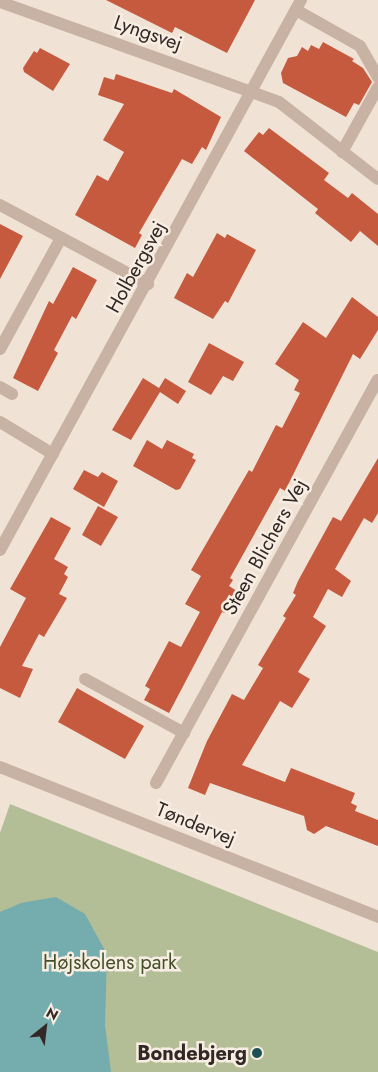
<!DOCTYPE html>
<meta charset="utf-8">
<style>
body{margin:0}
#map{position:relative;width:378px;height:1072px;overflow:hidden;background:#f0e3d6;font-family:Jost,sans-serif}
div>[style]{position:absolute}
.green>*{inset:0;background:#b3be97}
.water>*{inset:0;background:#75acad}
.building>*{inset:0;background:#c55a3f}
.minor>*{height:12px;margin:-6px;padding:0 6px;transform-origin:6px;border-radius:6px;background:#c7b2a3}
.dots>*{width:14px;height:14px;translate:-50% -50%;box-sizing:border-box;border:2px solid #f8ede2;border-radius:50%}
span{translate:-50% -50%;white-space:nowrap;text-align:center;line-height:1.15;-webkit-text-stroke:5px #f8ede2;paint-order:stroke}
.street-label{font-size:20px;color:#322825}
.park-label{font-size:20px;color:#435029}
.poi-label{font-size:20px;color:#322825;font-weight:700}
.right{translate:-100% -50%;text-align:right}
.north{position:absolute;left:20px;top:1002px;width:50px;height:50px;-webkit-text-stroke:4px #f8ede2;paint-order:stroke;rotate:29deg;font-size:14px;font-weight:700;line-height:20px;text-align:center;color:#322825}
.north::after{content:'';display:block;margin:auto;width:18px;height:22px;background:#322825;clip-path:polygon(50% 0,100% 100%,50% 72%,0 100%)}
</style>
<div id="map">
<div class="green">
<i style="clip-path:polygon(10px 804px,378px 952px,378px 1072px,0 1072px,0 833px)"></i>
</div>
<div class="water">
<i style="clip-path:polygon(56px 897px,85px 914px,107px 954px,105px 1025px,111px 1072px,0 1072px,0 912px,21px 903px)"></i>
</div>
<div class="building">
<i style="clip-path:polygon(106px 0,255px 0,227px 53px,175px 27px,172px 33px)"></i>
<i style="clip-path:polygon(323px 42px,354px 59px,352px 61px,363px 68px,372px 82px,359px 105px,354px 103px,346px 117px,283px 83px,281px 73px,288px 58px,297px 56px,302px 47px,308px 51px,311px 45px,319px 49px)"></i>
<i style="clip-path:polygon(40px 48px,70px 64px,53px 91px,24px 72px,23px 68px,34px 51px,37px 53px)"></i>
<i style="clip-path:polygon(116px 74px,172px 93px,174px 89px,221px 117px,206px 150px,202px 147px,192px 164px,182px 159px,139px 233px,142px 235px,135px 248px,75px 215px,97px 175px,108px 181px,124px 152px,103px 140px,124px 104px,98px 95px,104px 77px,114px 80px)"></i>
<i style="clip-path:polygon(269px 128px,329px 173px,324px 180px,348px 198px,352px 193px,378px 214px,378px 246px,360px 231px,351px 242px,315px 213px,318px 209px,244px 151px,259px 132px,263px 135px)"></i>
<i style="clip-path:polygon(0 224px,23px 236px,0 279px)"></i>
<i style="clip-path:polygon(217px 233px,225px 238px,227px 234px,256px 250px,228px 303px,225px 301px,213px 319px,174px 298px,187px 273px,193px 277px)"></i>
<i style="clip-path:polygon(73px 267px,97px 280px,76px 319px,72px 316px,54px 350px,58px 353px,38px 391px,13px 378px,49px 301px,53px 304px)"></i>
<i style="clip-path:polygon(352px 297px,378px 317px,378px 330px,360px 359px,353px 354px,285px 491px,280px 488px,230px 578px,233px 580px,229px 586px,237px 591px,225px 613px,222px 612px,169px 713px,144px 700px,150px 689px,145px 686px,169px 641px,181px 647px,200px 612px,185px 604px,201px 576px,191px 570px,249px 470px,252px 472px,276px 425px,282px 428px,300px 393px,294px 390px,299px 380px,275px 364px,303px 322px,326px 338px)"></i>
<i style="clip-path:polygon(209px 343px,244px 362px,233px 381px,223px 376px,211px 395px,188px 382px)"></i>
<i style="clip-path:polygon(143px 378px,159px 388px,165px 378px,186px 391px,178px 404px,160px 392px,131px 440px,112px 430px)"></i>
<i style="clip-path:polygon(147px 440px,162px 449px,167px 440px,194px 454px,192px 458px,196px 460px,180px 489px,176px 490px,133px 466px)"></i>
<i style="clip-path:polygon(378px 458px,378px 513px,372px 523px,364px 518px,335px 569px,351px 581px,342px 597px,328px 589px,313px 617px,326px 626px,298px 672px,310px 679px,292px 708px,280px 701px,242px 765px,285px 782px,291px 768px,355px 793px,351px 803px,357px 806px,355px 811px,378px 820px,378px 846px,326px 826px,314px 834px,307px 830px,304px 816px,210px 783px,205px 795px,188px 788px,207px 741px,232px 694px,244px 700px,263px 668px,258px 665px,286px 618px,283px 616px,296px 595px,293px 593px,298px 581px,333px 517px,341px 521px)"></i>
<i style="clip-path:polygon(84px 470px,98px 477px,102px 472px,118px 481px,104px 507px,73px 489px)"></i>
<i style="clip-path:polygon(98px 506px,118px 517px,101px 546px,82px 535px)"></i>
<i style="clip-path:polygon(51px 517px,71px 528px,54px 559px,68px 567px,64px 574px,68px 577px,59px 594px,67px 598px,44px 637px,39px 634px,22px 666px,33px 669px,20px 698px,0 688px,0 647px,26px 598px,10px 589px)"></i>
<i style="clip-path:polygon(77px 688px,144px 726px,125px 759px,58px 722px)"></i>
</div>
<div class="minor">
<i style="left:0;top:2px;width:296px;rotate:19.7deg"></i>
<i style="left:279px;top:102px;width:125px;rotate:37.9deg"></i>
<i style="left:296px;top:10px;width:73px;rotate:29.4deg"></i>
<i style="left:360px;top:46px;width:36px;rotate:60deg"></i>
<i style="left:342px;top:152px;width:74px;rotate:-61deg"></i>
<i style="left:0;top:205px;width:168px;rotate:28.1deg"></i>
<i style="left:0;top:349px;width:127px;rotate:-61.2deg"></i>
<i style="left:0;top:387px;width:14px;rotate:30deg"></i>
<i style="left:0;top:422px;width:62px;rotate:31.1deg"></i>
<i style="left:0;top:550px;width:627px;rotate:-61.31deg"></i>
<i style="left:85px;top:679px;width:113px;rotate:28.6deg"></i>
<i style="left:0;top:767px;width:407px;rotate:21.6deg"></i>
<i style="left:156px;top:783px;width:460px;rotate:-61.2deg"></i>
</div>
<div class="dots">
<i style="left:257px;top:1053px;background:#1b5153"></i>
</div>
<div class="street-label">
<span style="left:148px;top:33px;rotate:19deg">Lyngsvej</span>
<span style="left:136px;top:267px;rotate:-61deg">Holbergsvej</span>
<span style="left:265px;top:547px;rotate:-61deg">Steen Blichers Vej</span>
<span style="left:196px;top:824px;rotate:22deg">Tøndervej</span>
</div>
<div class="park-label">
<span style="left:110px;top:962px">Højskolens park</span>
</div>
<div class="poi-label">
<span class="right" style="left:247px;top:1053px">Bondebjerg</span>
</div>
<div class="north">N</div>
</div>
